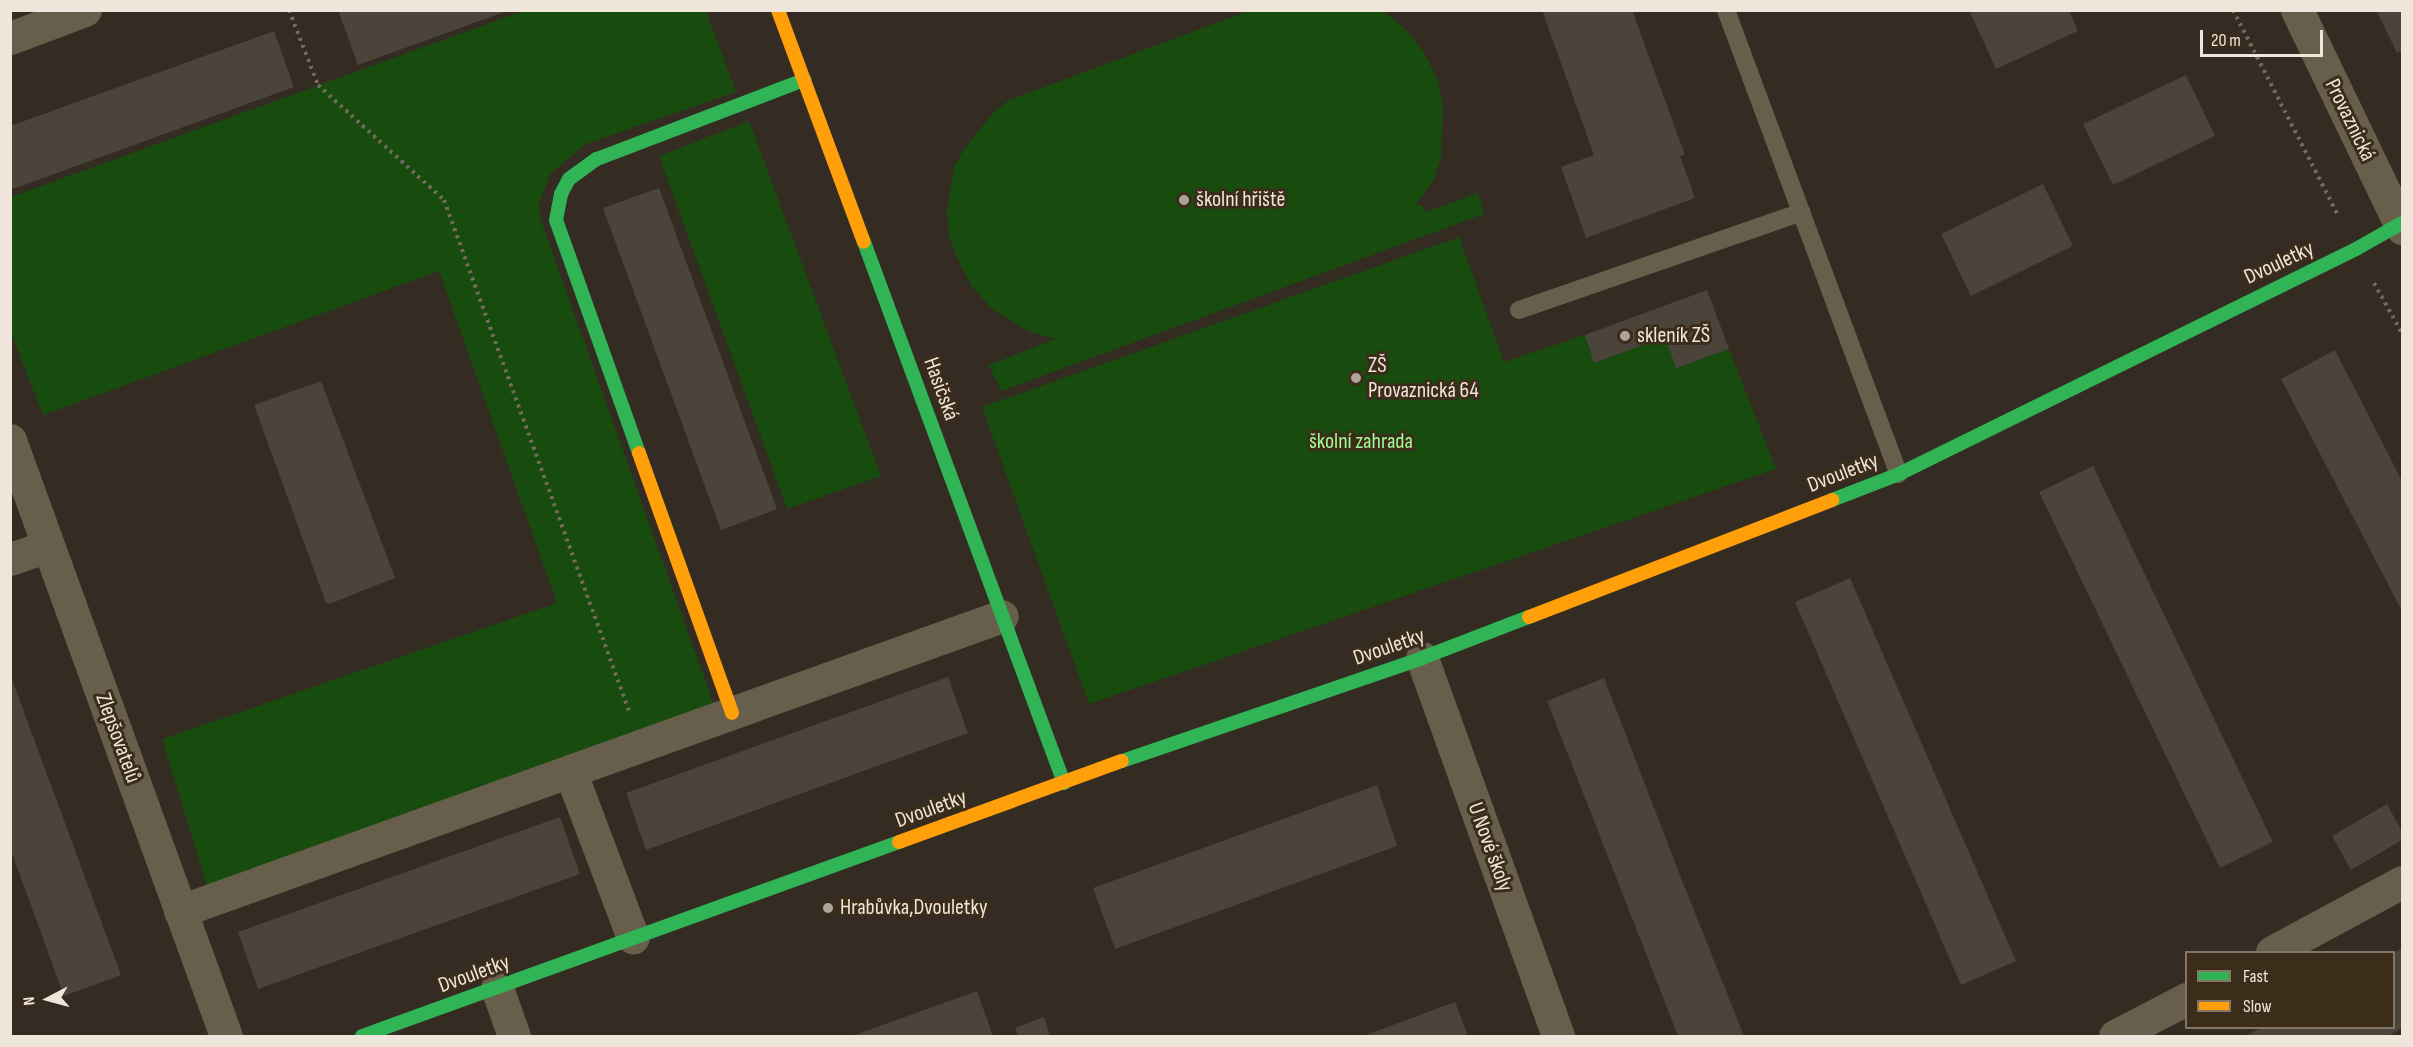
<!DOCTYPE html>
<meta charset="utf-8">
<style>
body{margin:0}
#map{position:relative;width:2413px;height:1047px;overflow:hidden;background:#342b22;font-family:"Sofia Sans Condensed",sans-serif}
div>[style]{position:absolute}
.green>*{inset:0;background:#174c0e}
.building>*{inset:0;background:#4b443b}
.path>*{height:4px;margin-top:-2px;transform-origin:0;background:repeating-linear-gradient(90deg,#726a5c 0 3px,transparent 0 7.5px)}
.lane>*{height:18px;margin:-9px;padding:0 9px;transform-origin:9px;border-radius:9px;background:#675e4b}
.street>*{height:33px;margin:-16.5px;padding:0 16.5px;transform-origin:16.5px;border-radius:16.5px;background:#675e4b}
.fast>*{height:14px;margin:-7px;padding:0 7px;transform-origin:7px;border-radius:7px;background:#30b455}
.slow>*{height:14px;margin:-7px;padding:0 7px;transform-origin:7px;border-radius:7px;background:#ff9f0a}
.dots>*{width:16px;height:16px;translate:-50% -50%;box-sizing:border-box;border:3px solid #3c2c1a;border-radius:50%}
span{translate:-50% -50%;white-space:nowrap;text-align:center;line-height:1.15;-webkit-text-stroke:6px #3c2c1a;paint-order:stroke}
.street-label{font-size:22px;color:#f0e5da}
.poi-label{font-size:22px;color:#f0e5da}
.left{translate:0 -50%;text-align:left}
.park-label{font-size:22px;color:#a0f994}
.frame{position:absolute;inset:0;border:12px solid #f0e5da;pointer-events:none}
.legend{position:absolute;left:2185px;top:951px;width:210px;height:78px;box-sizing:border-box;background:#3c2c1a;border:2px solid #847667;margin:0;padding:8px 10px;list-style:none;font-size:18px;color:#f0e5da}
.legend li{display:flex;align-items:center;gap:12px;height:30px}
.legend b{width:30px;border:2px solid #847667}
.north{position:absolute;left:18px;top:969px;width:60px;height:60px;-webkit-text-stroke:4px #3c2c1a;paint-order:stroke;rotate:264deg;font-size:16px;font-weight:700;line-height:24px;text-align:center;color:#f0e5da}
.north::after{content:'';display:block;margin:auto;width:21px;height:27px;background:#f0e5da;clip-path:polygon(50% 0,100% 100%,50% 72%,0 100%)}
.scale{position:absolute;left:2200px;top:30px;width:123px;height:27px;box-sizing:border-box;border:3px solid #f0e5da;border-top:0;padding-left:8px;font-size:18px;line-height:21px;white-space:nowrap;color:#f0e5da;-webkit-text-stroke:4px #3c2c1a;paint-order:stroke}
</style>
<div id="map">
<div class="green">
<i style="clip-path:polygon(1251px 10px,1380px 10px,1390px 16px,1409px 33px,1424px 52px,1438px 81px,1443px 104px,1441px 158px,1434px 179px,1415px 206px,1422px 205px,1426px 212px,1478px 193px,1484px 214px,1001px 391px,989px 365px,1056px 339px,1028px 331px,992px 309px,972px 287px,958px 260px,949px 237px,947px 211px,954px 167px,964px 149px,993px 113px,1009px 100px)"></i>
<i style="clip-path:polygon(523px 11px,706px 11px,736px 92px,586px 144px,551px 173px,539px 203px,540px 218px,714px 705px,208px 889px,162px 739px,557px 603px,439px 271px,43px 415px,11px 333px,11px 197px)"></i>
<i style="clip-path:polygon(749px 121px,881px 476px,787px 509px,659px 156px)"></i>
<i style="clip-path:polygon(1459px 237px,1504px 362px,1585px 335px,1595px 363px,1665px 337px,1676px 368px,1729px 349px,1776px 469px,1089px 704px,982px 407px)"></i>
</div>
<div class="building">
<i style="clip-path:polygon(338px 10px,507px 10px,507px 11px,358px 65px)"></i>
<i style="clip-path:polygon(1542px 10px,1632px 10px,1685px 155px,1680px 156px,1695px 198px,1586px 238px,1561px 167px,1594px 155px)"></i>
<i style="clip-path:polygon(1969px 10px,2069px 10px,2078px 31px,1996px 69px)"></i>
<i style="clip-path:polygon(2376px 10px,2402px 10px,2402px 56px,2400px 51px,2397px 53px)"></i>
<i style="clip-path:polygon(274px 31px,294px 87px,10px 190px,10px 126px)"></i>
<i style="clip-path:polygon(2186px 75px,2215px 136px,2113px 185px,2083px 124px)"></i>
<i style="clip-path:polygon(2043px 184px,2073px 246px,1971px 296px,1941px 234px)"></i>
<i style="clip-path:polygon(659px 188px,777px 509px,721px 530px,603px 208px)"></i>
<i style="clip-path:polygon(1707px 290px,1729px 349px,1676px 368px,1665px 337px,1594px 363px,1585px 335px)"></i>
<i style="clip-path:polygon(2335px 350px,2402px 481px,2402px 611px,2281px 379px)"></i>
<i style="clip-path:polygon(321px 381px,395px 578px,329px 604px,326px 603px,254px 405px)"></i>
<i style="clip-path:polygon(2093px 466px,2273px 842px,2220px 868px,2039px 492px)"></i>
<i style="clip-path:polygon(1850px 578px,2016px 961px,1961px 985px,1795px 602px)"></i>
<i style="clip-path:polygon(10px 674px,121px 975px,64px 996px,10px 848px)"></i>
<i style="clip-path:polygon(948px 677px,968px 733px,646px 850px,626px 793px)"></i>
<i style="clip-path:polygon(1604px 678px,1683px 883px,1744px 1036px,1678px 1036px,1627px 905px,1547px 701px)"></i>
<i style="clip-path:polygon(1377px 785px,1397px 846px,1115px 949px,1093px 888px)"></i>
<i style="clip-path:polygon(2387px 804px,2402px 832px,2402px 840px,2351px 870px,2332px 836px)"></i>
<i style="clip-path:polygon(560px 817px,580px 874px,258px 989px,238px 932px)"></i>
<i style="clip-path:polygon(2402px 948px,2402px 1028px,2388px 1036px,2245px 1036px,2261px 1028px,2394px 1028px,2394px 953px)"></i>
<i style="clip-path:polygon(977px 991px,993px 1036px,852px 1036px)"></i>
<i style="clip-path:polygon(1455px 1002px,1468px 1036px,1363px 1036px)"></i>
<i style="clip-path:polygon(1044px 1017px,1050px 1036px,1018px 1036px,1015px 1028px)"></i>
</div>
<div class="path">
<i style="left:289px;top:10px;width:80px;rotate:68.9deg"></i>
<i style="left:318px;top:85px;width:171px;rotate:42.4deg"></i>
<i style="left:444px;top:200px;width:543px;rotate:70.1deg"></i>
<i style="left:2233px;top:10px;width:230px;rotate:62.9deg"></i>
<i style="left:2374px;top:283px;width:57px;rotate:60.8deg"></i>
</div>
<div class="lane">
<i style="left:1726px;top:10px;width:495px;rotate:69.6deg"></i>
<i style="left:1519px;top:310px;width:299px;rotate:-19.1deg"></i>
</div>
<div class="street">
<i style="left:2297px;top:10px;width:242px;rotate:64.3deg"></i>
<i style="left:10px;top:38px;width:80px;rotate:-20.5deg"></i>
<i style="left:10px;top:440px;width:634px;rotate:70.08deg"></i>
<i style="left:10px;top:559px;width:40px;rotate:-18.9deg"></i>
<i style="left:1422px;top:658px;width:402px;rotate:70.2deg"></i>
<i style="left:570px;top:771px;width:178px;rotate:69.3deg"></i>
<i style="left:180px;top:911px;width:873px;rotate:-19.74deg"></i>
<i style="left:2272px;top:952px;width:148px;rotate:-28.3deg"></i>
<i style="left:497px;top:988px;width:51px;rotate:70.5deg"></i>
<i style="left:2115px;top:1036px;width:80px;rotate:-27.5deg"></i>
</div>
<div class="fast">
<i style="left:864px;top:242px;width:577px;rotate:69.71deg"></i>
<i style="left:639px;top:453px;width:247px;rotate:-109.6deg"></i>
<i style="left:556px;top:220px;width:26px;rotate:-79deg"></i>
<i style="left:561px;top:194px;width:17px;rotate:-62deg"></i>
<i style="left:569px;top:179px;width:34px;rotate:-36deg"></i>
<i style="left:597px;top:159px;width:222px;rotate:-20.9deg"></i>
<i style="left:1832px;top:500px;width:72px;rotate:-21.2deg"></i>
<i style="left:1899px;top:474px;width:509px;rotate:-26.21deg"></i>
<i style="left:2356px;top:249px;width:51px;rotate:-29.6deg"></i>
<i style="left:1122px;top:761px;width:317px;rotate:-18.9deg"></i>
<i style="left:1422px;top:658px;width:115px;rotate:-21deg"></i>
<i style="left:362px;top:1036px;width:571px;rotate:-19.86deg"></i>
</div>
<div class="slow">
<i style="left:778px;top:10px;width:247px;rotate:69.7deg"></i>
<i style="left:639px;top:453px;width:276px;rotate:70.3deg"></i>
<i style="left:1529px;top:617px;width:325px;rotate:-21.1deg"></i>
<i style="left:899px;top:842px;width:237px;rotate:-20deg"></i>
</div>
<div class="dots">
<i style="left:1184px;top:200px;background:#aea49a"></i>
<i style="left:1625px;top:336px;background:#aea49a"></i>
<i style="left:1356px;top:378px;background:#aea49a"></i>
<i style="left:828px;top:908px;background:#aea49a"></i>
</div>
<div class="street-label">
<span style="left:2350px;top:120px;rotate:64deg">Provaznická</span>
<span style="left:2279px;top:263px;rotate:-25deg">Dvouletky</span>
<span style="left:941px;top:389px;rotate:70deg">Hasičská</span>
<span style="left:1843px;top:473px;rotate:-21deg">Dvouletky</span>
<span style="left:1389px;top:647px;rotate:-19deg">Dvouletky</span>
<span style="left:118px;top:738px;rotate:70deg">Zlepšovatelů</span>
<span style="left:931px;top:809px;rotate:-20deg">Dvouletky</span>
<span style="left:1490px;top:847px;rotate:70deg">U Nové školy</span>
<span style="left:474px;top:974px;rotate:-20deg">Dvouletky</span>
</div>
<div class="poi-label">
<span class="left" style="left:1196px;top:200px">školní hřiště</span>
<span class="left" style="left:1637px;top:336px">skleník ZŠ</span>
<span class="left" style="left:1368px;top:378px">ZŠ<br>Provaznická 64</span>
<span class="left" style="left:840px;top:908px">Hrabůvka,Dvouletky</span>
</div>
<div class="park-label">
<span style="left:1361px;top:442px">školní zahrada</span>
</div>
<div class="frame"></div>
<ul class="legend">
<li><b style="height:8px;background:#30b455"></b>Fast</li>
<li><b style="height:8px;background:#ff9f0a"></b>Slow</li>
</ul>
<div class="north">N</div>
<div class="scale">20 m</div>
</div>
